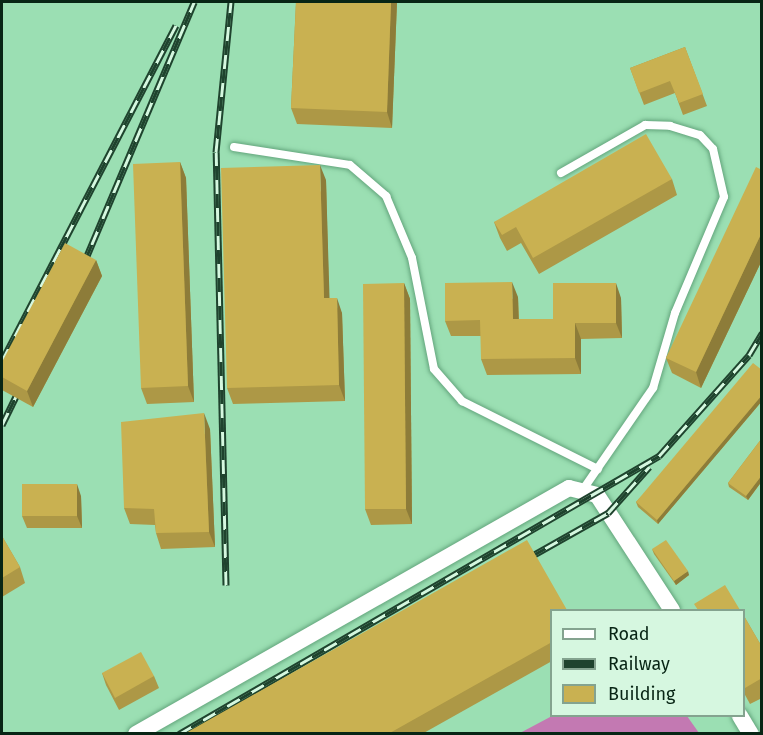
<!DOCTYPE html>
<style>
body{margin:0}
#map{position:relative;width:763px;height:735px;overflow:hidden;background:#9bdfb3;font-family:"Fira Sans",sans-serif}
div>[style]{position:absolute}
.water>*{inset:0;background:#c379b2}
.roads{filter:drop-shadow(0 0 2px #63a57c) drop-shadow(0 0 2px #63a57c)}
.lane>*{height:8px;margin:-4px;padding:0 4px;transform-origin:4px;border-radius:4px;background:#fff}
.street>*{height:16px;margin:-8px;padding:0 8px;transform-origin:8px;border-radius:8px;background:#fff}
.rail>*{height:7px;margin-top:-3.5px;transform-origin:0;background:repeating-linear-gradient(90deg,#d6f7e0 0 14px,#1f432e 0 28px);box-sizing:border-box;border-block:2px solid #1f432e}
.wall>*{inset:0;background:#ad9846}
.shaded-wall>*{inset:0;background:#8d7c39}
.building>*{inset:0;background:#c9b151}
span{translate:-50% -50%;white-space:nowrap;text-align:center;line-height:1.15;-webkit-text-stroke:4.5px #d6f7e0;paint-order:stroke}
.frame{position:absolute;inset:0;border:3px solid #082515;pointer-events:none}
.legend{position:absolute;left:550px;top:609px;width:195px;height:108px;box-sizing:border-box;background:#d6f7e0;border:2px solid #84a38f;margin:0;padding:8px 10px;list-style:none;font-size:18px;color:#082515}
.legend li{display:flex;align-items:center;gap:12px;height:30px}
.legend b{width:30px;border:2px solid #84a38f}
</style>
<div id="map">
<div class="water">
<i style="clip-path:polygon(552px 716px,687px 716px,699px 733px,520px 733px)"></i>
</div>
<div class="roads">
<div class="lane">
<i style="left:234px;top:147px;width:117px;rotate:8.8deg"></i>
<i style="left:350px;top:165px;width:48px;rotate:40.7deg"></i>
<i style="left:386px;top:196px;width:67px;rotate:67.2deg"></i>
<i style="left:412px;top:258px;width:113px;rotate:78.8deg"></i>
<i style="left:434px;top:369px;width:43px;rotate:48.8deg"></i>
<i style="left:462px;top:401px;width:152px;rotate:26.6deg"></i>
<i style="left:561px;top:173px;width:97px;rotate:-29.7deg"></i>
<i style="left:645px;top:125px;width:25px;rotate:2deg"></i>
<i style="left:670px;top:126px;width:31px;rotate:17deg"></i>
<i style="left:700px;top:135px;width:19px;rotate:47deg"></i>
<i style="left:713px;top:149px;width:49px;rotate:77.1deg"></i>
<i style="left:724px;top:197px;width:126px;rotate:112.9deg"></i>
<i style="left:675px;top:313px;width:78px;rotate:106.3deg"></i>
<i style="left:653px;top:388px;width:121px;rotate:124.6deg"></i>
</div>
<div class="street">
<i style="left:740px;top:716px;width:21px;rotate:59deg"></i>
<i style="left:136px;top:734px;width:498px;rotate:-29.6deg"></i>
<i style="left:569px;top:488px;width:29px;rotate:14deg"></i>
<i style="left:597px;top:495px;width:137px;rotate:56.9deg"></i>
</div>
</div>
<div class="rail">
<i style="left:81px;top:270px;width:291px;rotate:-67.1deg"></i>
<i style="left:2px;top:361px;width:378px;rotate:-62.6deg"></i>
<i style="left:2px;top:425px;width:46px;rotate:-64deg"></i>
<i style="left:521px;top:562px;width:100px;rotate:-29.4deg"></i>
<i style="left:608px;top:513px;width:62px;rotate:-48.3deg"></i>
<i style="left:226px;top:585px;width:433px;rotate:-91.3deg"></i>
<i style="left:216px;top:152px;width:151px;rotate:-84.3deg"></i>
<i style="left:179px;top:734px;width:555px;rotate:-30.08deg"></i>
<i style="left:659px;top:456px;width:135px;rotate:-48.3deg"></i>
<i style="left:749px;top:355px;width:26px;rotate:-59deg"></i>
</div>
<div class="wall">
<i style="clip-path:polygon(296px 2px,397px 2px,392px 128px,297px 124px,291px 108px)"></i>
<i style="clip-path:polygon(685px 47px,707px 106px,683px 115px,675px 93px,644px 105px,630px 68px)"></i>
<i style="clip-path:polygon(180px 162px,186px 178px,194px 402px,147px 404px,141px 388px)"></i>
<i style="clip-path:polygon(762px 170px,762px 260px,701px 388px,672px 373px,666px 358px)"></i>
<i style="clip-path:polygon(672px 179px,677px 195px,539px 274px,521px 243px,507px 251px,500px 238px,494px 222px)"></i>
<i style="clip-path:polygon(326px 180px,329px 298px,342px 313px,345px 401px,233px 404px,227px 388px)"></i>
<i style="clip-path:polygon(96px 260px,102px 276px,33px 407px,2px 390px,2px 362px)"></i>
<i style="clip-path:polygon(404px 283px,410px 299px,412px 524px,371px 525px,365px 509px)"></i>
<i style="clip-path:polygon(518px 297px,519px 319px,553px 319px,621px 298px,622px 338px,581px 339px,581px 374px,487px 375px,481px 359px,481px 336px,451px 336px,445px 321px)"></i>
<i style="clip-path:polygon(762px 370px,762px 401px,658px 524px,638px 507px,636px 502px)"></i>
<i style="clip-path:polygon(210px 429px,215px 547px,161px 549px,156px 533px,155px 525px,130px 524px,124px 508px)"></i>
<i style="clip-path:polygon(762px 438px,762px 481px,748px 500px,729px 487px,728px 483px)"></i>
<i style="clip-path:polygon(81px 496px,82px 528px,27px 528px,22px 516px)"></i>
<i style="clip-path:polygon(2px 536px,20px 567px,25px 583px,2px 597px)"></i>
<i style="clip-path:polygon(652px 549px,689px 575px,676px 585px,654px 554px)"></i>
<i style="clip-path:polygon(552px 610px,552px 661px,422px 734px,184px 734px)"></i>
<i style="clip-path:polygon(744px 616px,762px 647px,762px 698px,750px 704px,744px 693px)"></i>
<i style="clip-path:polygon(102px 673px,154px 676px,159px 688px,119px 710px,106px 685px)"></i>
</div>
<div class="shaded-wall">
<i style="clip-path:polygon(391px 2px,397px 2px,392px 128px,387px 112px)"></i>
<i style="clip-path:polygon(180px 162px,186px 178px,194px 402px,188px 386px)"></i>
<i style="clip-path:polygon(320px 165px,326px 180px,330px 314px,324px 298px)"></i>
<i style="clip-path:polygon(762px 232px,762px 260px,701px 388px,696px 372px)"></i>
<i style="clip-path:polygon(96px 260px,102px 276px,33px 407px,27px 391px)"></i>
<i style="clip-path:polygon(512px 282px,518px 297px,519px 335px,513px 319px)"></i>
<i style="clip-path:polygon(404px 283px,410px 299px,412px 524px,406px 509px)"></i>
<i style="clip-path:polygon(616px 283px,621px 298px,622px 338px,616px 323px)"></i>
<i style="clip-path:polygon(337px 298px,342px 313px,345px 401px,339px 385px)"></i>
<i style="clip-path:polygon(575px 323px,581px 339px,581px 374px,575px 358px)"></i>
<i style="clip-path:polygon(762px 395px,762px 401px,658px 524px,657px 520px)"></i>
<i style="clip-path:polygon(204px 413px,210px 429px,215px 547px,209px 532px)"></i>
<i style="clip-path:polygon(762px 475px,762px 481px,748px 500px,746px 496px)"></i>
<i style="clip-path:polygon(77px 484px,81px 496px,82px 528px,77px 516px)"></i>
<i style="clip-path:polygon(688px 571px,689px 575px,676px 585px,674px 581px)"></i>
</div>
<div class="building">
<i style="clip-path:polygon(296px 2px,391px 2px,387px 112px,291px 108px)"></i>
<i style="clip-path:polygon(685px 47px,703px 94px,679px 103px,670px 81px,639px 93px,630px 68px)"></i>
<i style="clip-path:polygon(646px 134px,672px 179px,533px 258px,516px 227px,502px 235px,494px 222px)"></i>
<i style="clip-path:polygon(180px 162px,188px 386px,141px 388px,133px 164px)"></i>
<i style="clip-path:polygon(320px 165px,324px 298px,337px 298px,339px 385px,227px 388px,221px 168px)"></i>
<i style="clip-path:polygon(756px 167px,762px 170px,762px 232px,696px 372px,666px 358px)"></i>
<i style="clip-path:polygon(65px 243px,96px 260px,27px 391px,2px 377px,2px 362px)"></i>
<i style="clip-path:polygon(512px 282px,513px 319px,553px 319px,553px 283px,616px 283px,616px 323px,575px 323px,575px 358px,481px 359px,480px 320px,445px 321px,445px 283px)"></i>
<i style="clip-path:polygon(404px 283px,406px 509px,365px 509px,363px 284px)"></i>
<i style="clip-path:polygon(753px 363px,762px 370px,762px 395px,657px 520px,636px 502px)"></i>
<i style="clip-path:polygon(204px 413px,209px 532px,156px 533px,154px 509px,124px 508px,121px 422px)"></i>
<i style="clip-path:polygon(762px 438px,762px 475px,746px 496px,728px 483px)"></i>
<i style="clip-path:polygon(22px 484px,77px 484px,77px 516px,22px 516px)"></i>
<i style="clip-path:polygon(2px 536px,20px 567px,2px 578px)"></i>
<i style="clip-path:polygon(527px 540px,567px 610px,552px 610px,552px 642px,388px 734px,184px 734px)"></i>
<i style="clip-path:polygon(666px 540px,688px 571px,674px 581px,652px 549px)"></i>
<i style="clip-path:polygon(725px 585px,740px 610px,698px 610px,694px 604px)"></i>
<i style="clip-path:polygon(744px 616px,762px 647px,762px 678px,745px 688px,744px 687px)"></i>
<i style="clip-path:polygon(141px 652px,154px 676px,115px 698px,102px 673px)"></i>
</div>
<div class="frame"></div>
<ul class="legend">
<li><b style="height:8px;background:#fff"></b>Road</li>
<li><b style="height:8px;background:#1f432e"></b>Railway</li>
<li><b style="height:16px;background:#c9b151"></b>Building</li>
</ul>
</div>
